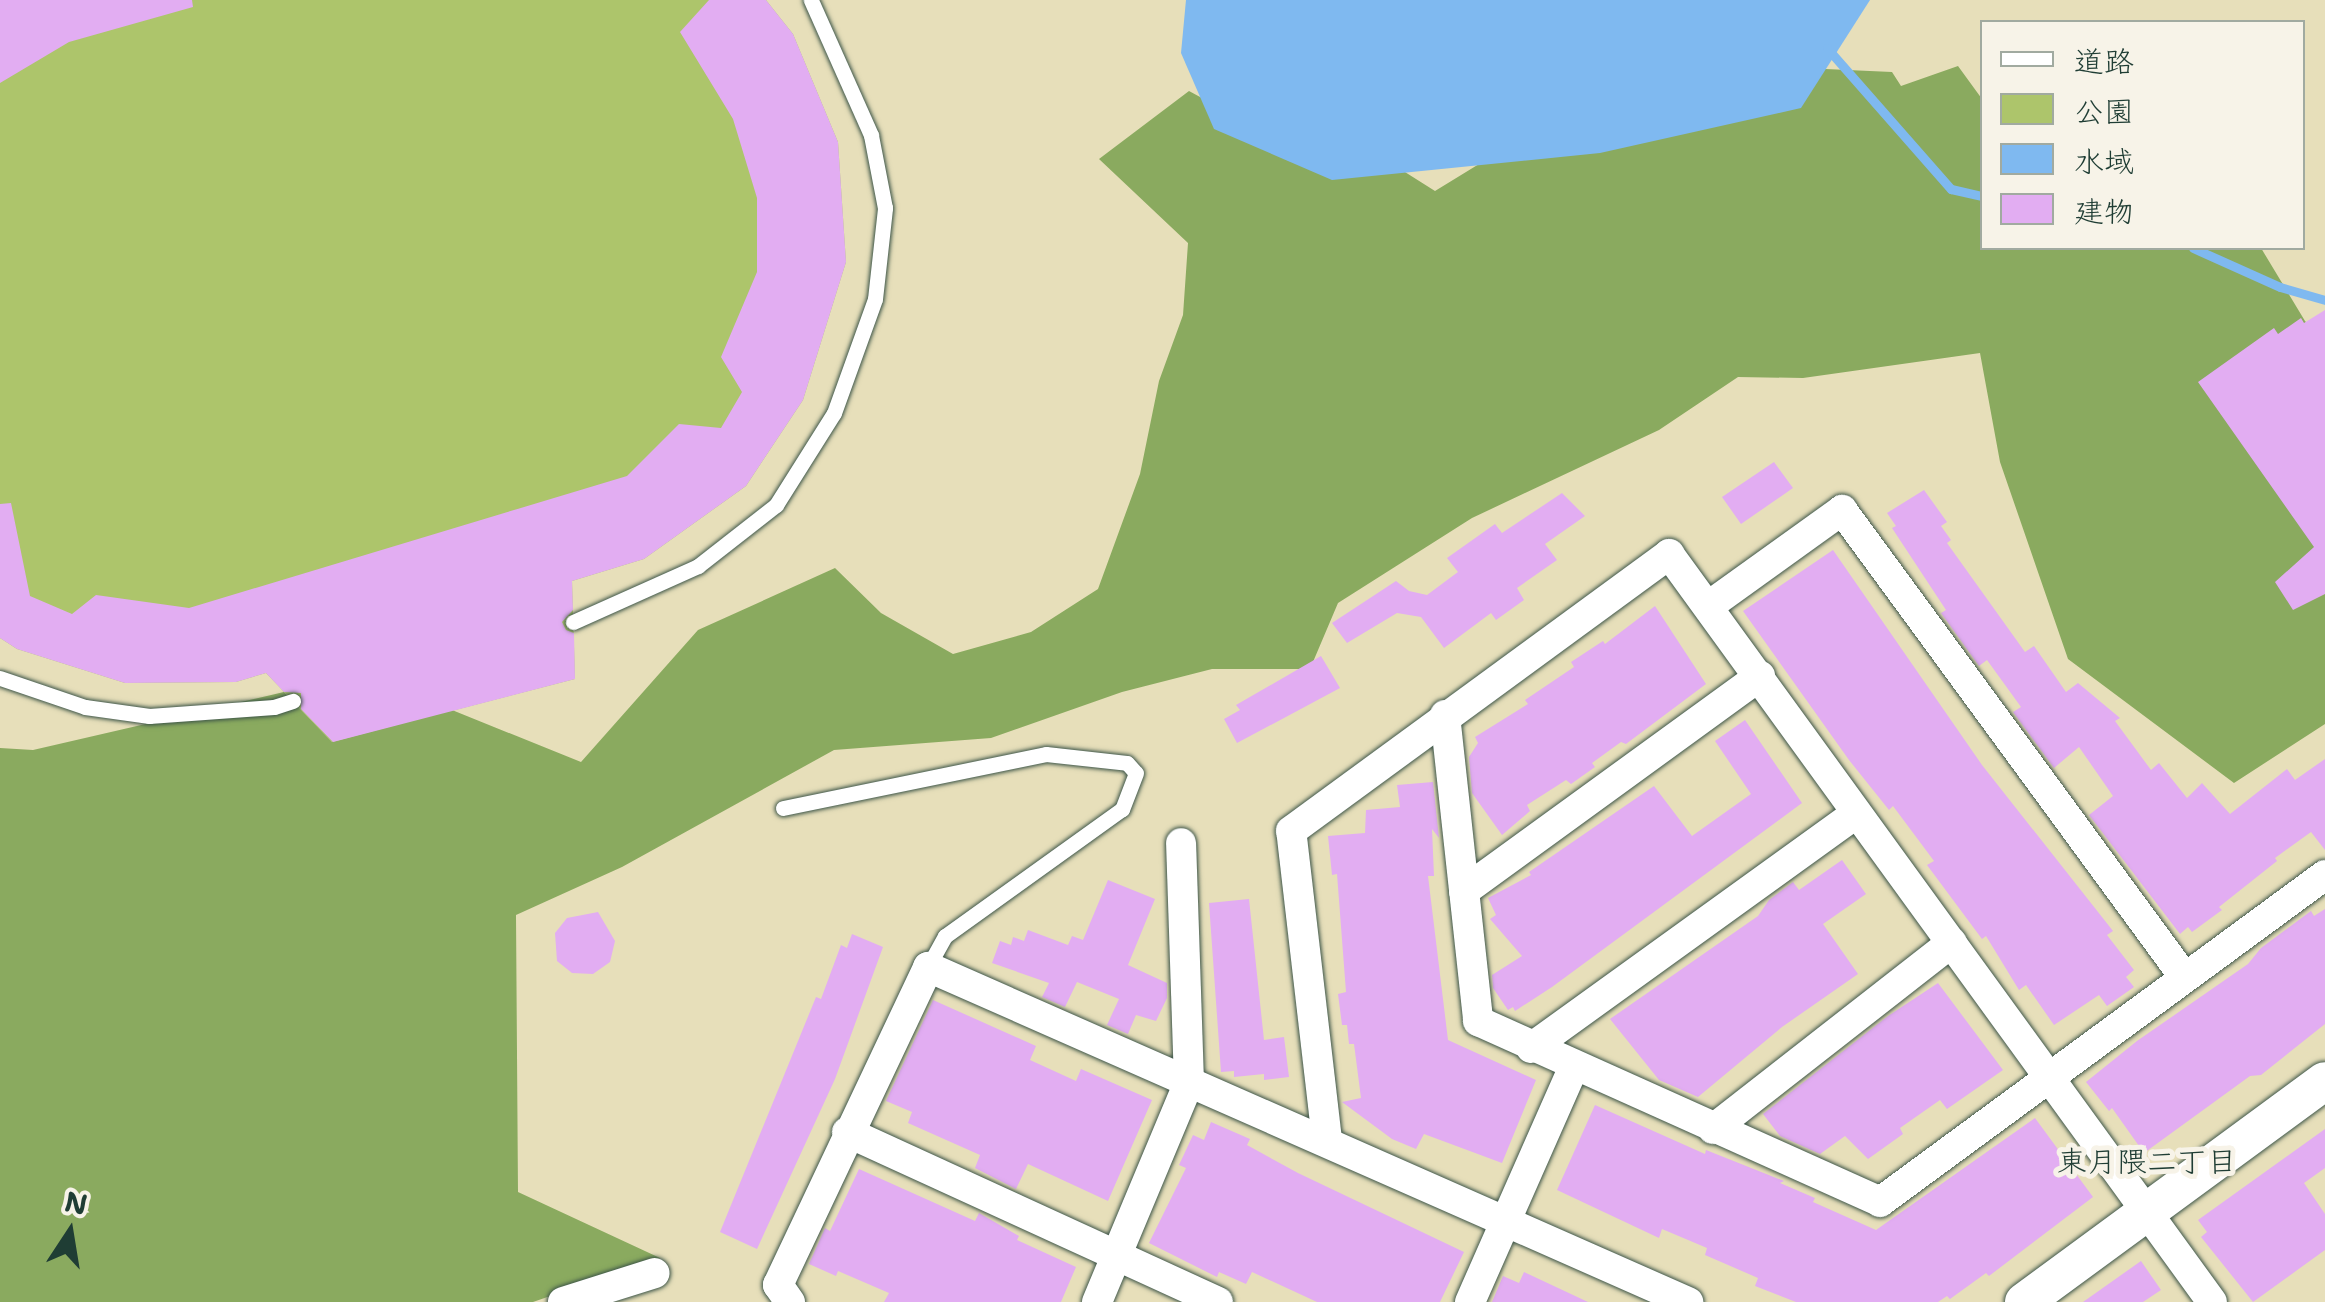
<!DOCTYPE html>
<meta charset="utf-8">
<style>
body{margin:0}
#map{position:relative;width:2325px;height:1302px;overflow:hidden;background:#e7dfba;font-family:"Shantell Sans","Klee One",sans-serif}
div>[style]{position:absolute}
.green>*{inset:0;background:#adc56b}
.forest>*{inset:0;background:#8aaa5f}
.water>*{inset:0;background:#7fb9f0}
.stream>*{height:9px;margin:-4.5px;padding:0 4.5px;transform-origin:4.5px;border-radius:4.5px;background:#7fb9f0}
.building>*{inset:0;background:#e2adf2}
.roads{filter:drop-shadow(0 0 2px #3d5548) drop-shadow(0 0 2px #3d5548)}
.service>*{height:15px;margin:-7.5px;padding:0 7.5px;transform-origin:7.5px;border-radius:7.5px;background:#fff}
.minor>*{height:30px;margin:-15px;padding:0 15px;transform-origin:15px;border-radius:15px;background:#fff}
.tertiary>*{height:38px;margin:-19px;padding:0 19px;transform-origin:19px;border-radius:19px;background:#fff}
span{translate:-50% -50%;white-space:nowrap;text-align:center;line-height:1.15;-webkit-text-stroke:10px #f7f3e8;paint-order:stroke}
.neighbourhood-label{font-size:30px;color:#1f3d34}
.legend{position:absolute;left:1980px;top:20px;width:325px;height:230px;box-sizing:border-box;background:#f7f3e8;border:2px solid #a1aaa0;margin:0;padding:12px 18px;list-style:none;font-size:30px;color:#1f3d34}
.legend li{display:flex;align-items:center;gap:20px;height:50px}
.legend b{width:50px;border:2px solid #a1aaa0}
.north{position:absolute;left:20px;top:1182px;width:100px;height:100px;-webkit-text-stroke:8px #f7f3e8;paint-order:stroke;rotate:12deg;font-size:28px;font-weight:700;line-height:40px;text-align:center;color:#1f3d34}
.north::after{content:'';display:block;margin:auto;width:35px;height:45px;background:#1f3d34;clip-path:polygon(50% 0,100% 100%,50% 72%,0 100%)}
</style>
<div id="map">
<div class="green">
<i style="clip-path:polygon(0 0,766px 0,793px 34px,838px 142px,846px 262px,803px 400px,746px 486px,644px 559px,572px 581px,575px 679px,332px 742px,266px 673px,236px 682px,125px 683px,17px 649px,0 638px)"></i>
</div>
<div class="forest">
<i style="clip-path:polygon(1958px 66px,1982px 99px,1982px 248px,2261px 248px,2305px 321px,2325px 342px,2325px 724px,2234px 783px,2068px 659px,2000px 462px,1980px 353px,1803px 378px,1738px 377px,1659px 430px,1472px 518px,1338px 603px,1310px 669px,1212px 669px,1122px 692px,991px 738px,834px 750px,622px 867px,516px 915px,518px 1192px,660px 1258px,533px 1302px,0 1302px,0 748px,33px 750px,284px 692px,332px 742px,452px 710px,581px 762px,698px 630px,835px 568px,881px 613px,953px 654px,1031px 632px,1098px 589px,1140px 474px,1159px 381px,1183px 315px,1188px 243px,1099px 159px,1189px 91px,1294px 148px,1378px 155px,1435px 191px,1541px 126px,1803px 68px,1892px 72px,1901px 86px)"></i>
</div>
<div class="water">
<i style="clip-path:polygon(1186px 0,1870px 0,1801px 108px,1600px 153px,1332px 180px,1214px 129px,1181px 53px)"></i>
</div>
<div class="stream">
<i style="left:1827px;top:48px;width:188px;rotate:48.7deg"></i>
<i style="left:1951px;top:189px;width:32px;rotate:13deg"></i>
<i style="left:2193px;top:248px;width:95px;rotate:24.1deg"></i>
<i style="left:2280px;top:287px;width:47px;rotate:16.1deg"></i>
</div>
<div class="building">
<i style="clip-path:polygon(0 0,192px 0,193px 7px,69px 42px,0 83px)"></i>
<i style="clip-path:polygon(709px 0,766px 0,793px 34px,838px 142px,846px 262px,803px 400px,746px 486px,644px 559px,572px 581px,573px 610px,562px 622px,566px 630px,574px 633px,575px 679px,333px 742px,301px 709px,301px 693px,284px 692px,266px 673px,236px 682px,125px 683px,17px 649px,0 638px,0 504px,11px 503px,30px 596px,72px 614px,96px 595px,189px 608px,627px 476px,679px 424px,721px 428px,742px 392px,721px 357px,757px 272px,757px 198px,733px 119px,680px 32px)"></i>
<i style="clip-path:polygon(2325px 310px,2325px 594px,2293px 610px,2275px 582px,2314px 547px,2198px 382px,2274px 328px,2278px 334px,2301px 318px,2304px 323px)"></i>
<i style="clip-path:polygon(1774px 462px,1793px 488px,1741px 524px,1722px 497px)"></i>
<i style="clip-path:polygon(1924px 490px,1947px 522px,1941px 526px,1951px 540px,1947px 543px,2025px 652px,2034px 646px,2066px 692px,2078px 683px,2120px 718px,2115px 721px,2151px 770px,2159px 763px,2187px 798px,2202px 783px,2230px 814px,2287px 769px,2295px 780px,2325px 759px,2325px 850px,2311px 832px,2275px 858px,2277px 861px,2219px 907px,2222px 910px,2192px 932px,2188px 927px,2180px 934px,2089px 815px,2113px 796px,2079px 747px,2054px 768px,2013px 712px,2021px 707px,1987px 660px,1979px 666px,1941px 613px,1946px 610px,1892px 528px,1896px 526px,1887px 513px)"></i>
<i style="clip-path:polygon(1562px 493px,1585px 516px,1545px 544px,1557px 560px,1517px 588px,1524px 600px,1496px 620px,1491px 613px,1444px 648px,1421px 617px,1397px 613px,1347px 643px,1332px 623px,1396px 581px,1409px 591px,1427px 595px,1458px 572px,1447px 558px,1495px 524px,1502px 533px)"></i>
<i style="clip-path:polygon(1833px 550px,1982px 765px,2113px 931px,2107px 935px,2134px 970px,2126px 977px,2134px 987px,2107px 1006px,2099px 995px,2054px 1025px,2026px 985px,2019px 990px,1986px 936px,1982px 939px,1927px 865px,1934px 861px,1893px 806px,1889px 810px,1849px 760px,1743px 611px)"></i>
<i style="clip-path:polygon(1655px 606px,1706px 684px,1626px 744px,1621px 742px,1592px 763px,1595px 767px,1571px 784px,1566px 780px,1527px 805px,1530px 811px,1502px 835px,1472px 793px,1469px 757px,1478px 743px,1475px 737px,1528px 704px,1525px 700px,1574px 667px,1571px 662px,1603px 641px,1605px 644px)"></i>
<i style="clip-path:polygon(1321px 656px,1340px 688px,1237px 743px,1224px 719px,1240px 710px,1236px 705px)"></i>
<i style="clip-path:polygon(1745px 720px,1802px 803px,1552px 987px,1515px 1011px,1513px 1007px,1508px 1010px,1493px 988px,1492px 975px,1522px 956px,1490px 919px,1496px 915px,1488px 898px,1531px 875px,1529px 872px,1654px 786px,1692px 836px,1751px 794px,1715px 741px)"></i>
<i style="clip-path:polygon(1433px 782px,1439px 838px,1432px 829px,1434px 876px,1428px 876px,1448px 1040px,1536px 1080px,1502px 1163px,1424px 1134px,1416px 1149px,1392px 1139px,1342px 1102px,1361px 1098px,1354px 1044px,1349px 1044px,1347px 1025px,1342px 1025px,1338px 994px,1346px 992px,1337px 874px,1332px 875px,1328px 836px,1365px 833px,1366px 810px,1400px 807px,1397px 785px)"></i>
<i style="clip-path:polygon(1842px 860px,1866px 894px,1823px 924px,1858px 974px,1782px 1027px,1698px 1097px,1659px 1080px,1610px 1019px,1758px 916px,1769px 900px,1793px 882px,1799px 890px)"></i>
<i style="clip-path:polygon(1108px 880px,1155px 899px,1128px 965px,1167px 983px,1167px 998px,1156px 1021px,1136px 1015px,1128px 1034px,1107px 1025px,1119px 999px,1077px 982px,1065px 1007px,1042px 997px,1049px 983px,992px 963px,1000px 941px,1011px 945px,1013px 937px,1024px 941px,1028px 930px,1068px 945px,1072px 936px,1083px 940px)"></i>
<i style="clip-path:polygon(1249px 899px,1264px 1040px,1284px 1037px,1289px 1077px,1264px 1080px,1264px 1074px,1234px 1077px,1234px 1071px,1221px 1072px,1209px 903px)"></i>
<i style="clip-path:polygon(2325px 909px,2325px 1024px,2261px 1075px,2250px 1076px,2144px 1153px,2112px 1108px,2109px 1111px,2086px 1082px,2137px 1041px,2248px 964px,2261px 948px,2311px 911px,2314px 916px)"></i>
<i style="clip-path:polygon(598px 912px,615px 941px,610px 962px,593px 974px,572px 973px,557px 961px,555px 933px,567px 918px)"></i>
<i style="clip-path:polygon(852px 934px,883px 947px,835px 1079px,757px 1249px,720px 1232px,816px 997px,821px 999px,841px 945px,847px 948px)"></i>
<i style="clip-path:polygon(1938px 983px,2003px 1070px,1947px 1109px,1940px 1100px,1900px 1128px,1903px 1134px,1868px 1159px,1845px 1136px,1820px 1154px,1780px 1136px,1763px 1114px,1888px 1016px)"></i>
<i style="clip-path:polygon(933px 1000px,1036px 1046px,1030px 1060px,1076px 1081px,1081px 1069px,1152px 1100px,1108px 1201px,1028px 1164px,1016px 1189px,975px 1168px,980px 1155px,908px 1123px,912px 1112px,886px 1101px)"></i>
<i style="clip-path:polygon(1595px 1105px,1705px 1154px,1706px 1150px,1784px 1181px,1780px 1183px,1815px 1198px,1813px 1202px,1876px 1230px,2035px 1118px,2093px 1197px,1989px 1276px,1986px 1273px,1950px 1299px,1947px 1296px,1938px 1302px,1796px 1302px,1755px 1286px,1758px 1278px,1705px 1255px,1707px 1248px,1662px 1229px,1659px 1238px,1557px 1190px)"></i>
<i style="clip-path:polygon(1211px 1122px,1250px 1139px,1247px 1145px,1298px 1173px,1464px 1252px,1440px 1302px,1317px 1302px,1252px 1272px,1246px 1284px,1219px 1272px,1217px 1277px,1149px 1243px,1186px 1168px,1179px 1165px,1193px 1135px,1204px 1140px)"></i>
<i style="clip-path:polygon(2325px 1129px,2325px 1168px,2304px 1183px,2325px 1214px,2325px 1250px,2253px 1302px,2201px 1237px,2207px 1232px,2198px 1220px)"></i>
<i style="clip-path:polygon(859px 1169px,975px 1221px,979px 1213px,1019px 1236px,1017px 1240px,1076px 1267px,1061px 1302px,884px 1302px,889px 1293px,838px 1271px,836px 1276px,809px 1264px,825px 1228px,830px 1231px)"></i>
<i style="clip-path:polygon(2141px 1261px,2161px 1290px,2143px 1302px,2083px 1302px)"></i>
<i style="clip-path:polygon(1524px 1272px,1588px 1302px,1492px 1302px,1503px 1276px,1519px 1283px)"></i>
</div>
<div class="roads">
<div class="service">
<i style="left:573px;top:622px;width:137px;rotate:-24.1deg"></i>
<i style="left:698px;top:566px;width:99px;rotate:-38deg"></i>
<i style="left:776px;top:505px;width:109px;rotate:-57.8deg"></i>
<i style="left:834px;top:413px;width:121px;rotate:-70.2deg"></i>
<i style="left:875px;top:299px;width:92px;rotate:-83.7deg"></i>
<i style="left:885px;top:208px;width:74px;rotate:-100.9deg"></i>
<i style="left:871px;top:135px;width:148px;rotate:-114deg"></i>
<i style="left:0;top:678px;width:90px;rotate:18.8deg"></i>
<i style="left:85px;top:707px;width:65px;rotate:8deg"></i>
<i style="left:149px;top:716px;width:125px;rotate:-4.1deg"></i>
<i style="left:274px;top:707px;width:20px;rotate:-18deg"></i>
<i style="left:783px;top:808px;width:268px;rotate:-11.6deg"></i>
<i style="left:1046px;top:754px;width:81px;rotate:6.3deg"></i>
<i style="left:1127px;top:763px;width:13px;rotate:48deg"></i>
<i style="left:1136px;top:773px;width:39px;rotate:111deg"></i>
<i style="left:1122px;top:809px;width:218px;rotate:144.3deg"></i>
<i style="left:945px;top:936px;width:35px;rotate:119deg"></i>
</div>
<div class="minor">
<i style="left:1710px;top:605px;width:163px;rotate:-35.7deg"></i>
<i style="left:1842px;top:510px;width:580px;rotate:53.76deg"></i>
<i style="left:1445px;top:715px;width:308px;rotate:83.8deg"></i>
<i style="left:1478px;top:1021px;width:441px;rotate:24.2deg"></i>
<i style="left:1880px;top:1202px;width:552px;rotate:-36.31deg"></i>
<i style="left:1464px;top:891px;width:366px;rotate:-36deg"></i>
<i style="left:1531px;top:1048px;width:400px;rotate:-35.8deg"></i>
<i style="left:1713px;top:1129px;width:303px;rotate:-38deg"></i>
<i style="left:847px;top:1132px;width:408px;rotate:24.6deg"></i>
<i style="left:1327px;top:1140px;width:311px;rotate:-96.6deg"></i>
<i style="left:1291px;top:831px;width:469px;rotate:-36.2deg"></i>
<i style="left:1669px;top:554px;width:924px;rotate:54.02deg"></i>
<i style="left:563px;top:1302px;width:96px;rotate:-17.5deg"></i>
<i style="left:790px;top:1302px;width:21px;rotate:-125deg"></i>
<i style="left:778px;top:1285px;width:352px;rotate:-64.7deg"></i>
<i style="left:928px;top:967px;width:831px;rotate:23.79deg"></i>
<i style="left:1097px;top:1302px;width:238px;rotate:-67.3deg"></i>
<i style="left:1189px;top:1082px;width:239px;rotate:-91.9deg"></i>
<i style="left:1470px;top:1302px;width:258px;rotate:-66.2deg"></i>
</div>
<div class="tertiary">
<i style="left:2024px;top:1302px;width:373px;rotate:-36.3deg"></i>
</div>
</div>
<div class="neighbourhood-label">
<span style="left:2147px;top:1162px">東月隈二丁目</span>
</div>
<ul class="legend">
<li><b style="height:12px;background:#fff"></b>道路</li>
<li><b style="height:28px;background:#adc56b"></b>公園</li>
<li><b style="height:28px;background:#7fb9f0"></b>水域</li>
<li><b style="height:28px;background:#e2adf2"></b>建物</li>
</ul>
<div class="north">N</div>
</div>
